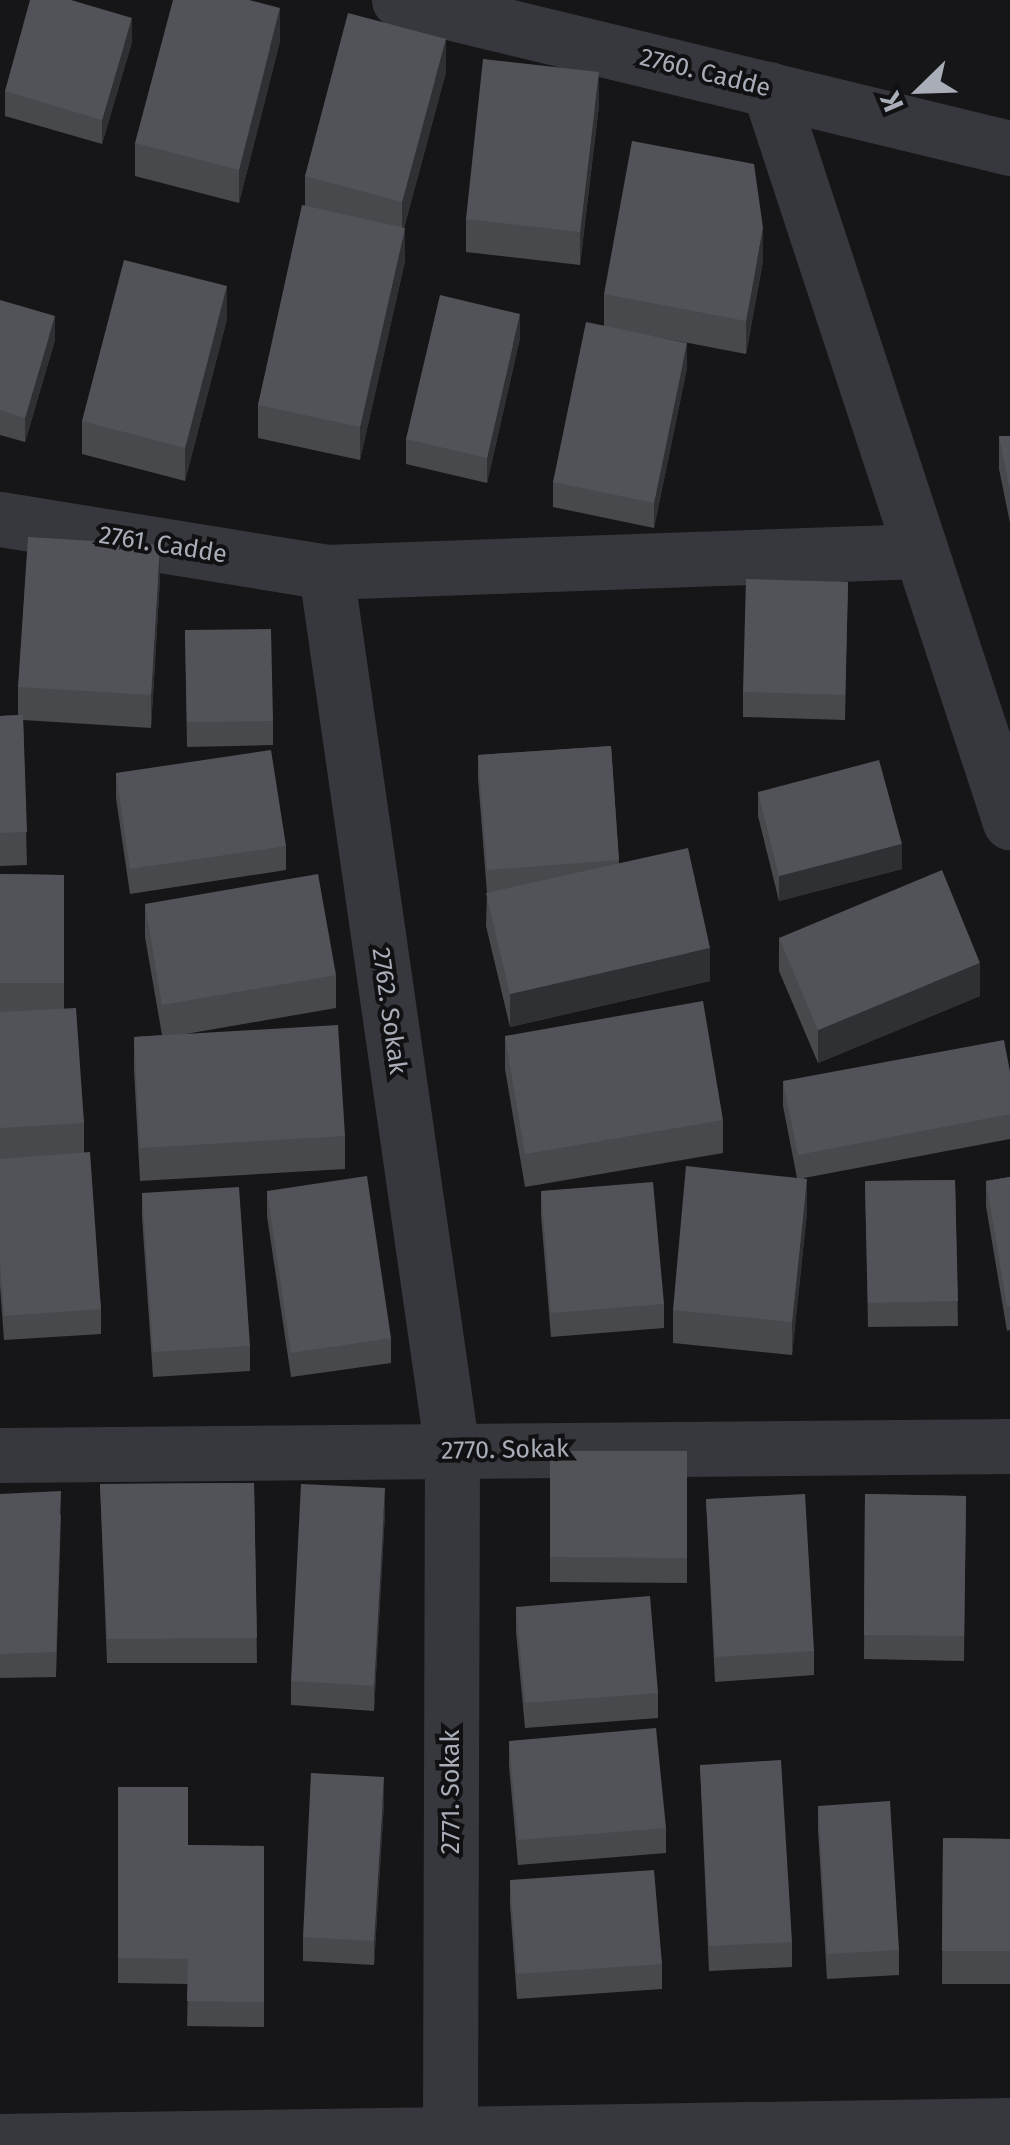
<!DOCTYPE html>
<style>
body{margin:0}
#map{position:relative;width:1010px;height:2145px;overflow:hidden;background:#161618;font-family:"Fira Sans",sans-serif}
div>[style]{position:absolute}
.minor>*{height:55px;margin:-27.5px;padding:0 27.5px;transform-origin:27.5px;border-radius:27.5px;background:#37383d}
.wall>*{inset:0;background:#47494d}
.shaded-wall>*{inset:0;background:#2f3033}
.building>*{inset:0;background:#525359}
span{translate:-50% -50%;white-space:nowrap;text-align:center;line-height:1.15;-webkit-text-stroke:8px #111113;paint-order:stroke}
.street-label{font-size:25px;color:#a8adb8}
.north{position:absolute;left:870px;top:40px;width:100px;height:100px;-webkit-text-stroke:8px #111113;paint-order:stroke;rotate:247deg;font-size:28px;font-weight:700;line-height:40px;text-align:center;color:#a8adb8}
.north::after{content:'';display:block;margin:auto;width:35px;height:45px;background:#a8adb8;clip-path:polygon(50% 0,100% 100%,50% 72%,0 100%)}
</style>
<div id="map">
<div class="minor">
<i style="left:399px;top:0;width:629px;rotate:13.62deg"></i>
<i style="left:769px;top:89px;width:772px;rotate:71.8deg"></i>
<i style="left:0;top:519px;width:330px;rotate:9.2deg"></i>
<i style="left:326px;top:572px;width:595px;rotate:-2.02deg"></i>
<i style="left:326px;top:572px;width:888px;rotate:81.84deg"></i>
<i style="left:452px;top:1451px;width:694px;rotate:90.17deg"></i>
<i style="left:0;top:1455px;width:1010px;rotate:-0.51deg"></i>
<i style="left:0;top:2141px;width:1010px;rotate:-0.91deg"></i>
</div>
<div class="wall">
<i style="clip-path:polygon(280px 41px,239px 203px,135px 176px,135px 143px)"></i>
<i style="clip-path:polygon(132px 42px,102px 144px,5px 116px,5px 91px)"></i>
<i style="clip-path:polygon(446px 72px,404px 228px,405px 261px,360px 460px,258px 438px,258px 405px,305px 206px,305px 176px)"></i>
<i style="clip-path:polygon(599px 105px,580px 265px,466px 252px,466px 219px)"></i>
<i style="clip-path:polygon(763px 261px,746px 354px,652px 336px,687px 368px,654px 528px,553px 507px,553px 482px,604px 326px,604px 294px)"></i>
<i style="clip-path:polygon(0 300px,55px 340px,25px 442px,0 435px)"></i>
<i style="clip-path:polygon(227px 319px,185px 481px,82px 454px,82px 421px)"></i>
<i style="clip-path:polygon(520px 338px,487px 483px,406px 464px,406px 439px)"></i>
<i style="clip-path:polygon(999px 436px,1010px 436px,1010px 523px,999px 469px)"></i>
<i style="clip-path:polygon(160px 578px,151px 728px,23px 720px,27px 865px,0 866px,0 716px,18px 715px,18px 687px)"></i>
<i style="clip-path:polygon(848px 582px,845px 720px,743px 717px,743px 692px)"></i>
<i style="clip-path:polygon(185px 630px,273px 721px,273px 745px,187px 747px)"></i>
<i style="clip-path:polygon(611px 746px,619px 863px,710px 981px,510px 1027px,486px 926px,487px 893px,478px 779px,478px 755px)"></i>
<i style="clip-path:polygon(116px 773px,286px 846px,286px 870px,130px 894px,116px 798px)"></i>
<i style="clip-path:polygon(758px 792px,902px 869px,779px 901px,758px 816px)"></i>
<i style="clip-path:polygon(0 874px,64px 875px,64px 1009px,84px 1123px,84px 1153px,101px 1309px,101px 1334px,4px 1340px,0 1286px)"></i>
<i style="clip-path:polygon(145px 904px,336px 975px,336px 1008px,186px 1034px,345px 1136px,345px 1169px,140px 1181px,134px 1070px,134px 1037px,162px 1035px,145px 937px)"></i>
<i style="clip-path:polygon(779px 938px,980px 996px,818px 1063px,779px 971px)"></i>
<i style="clip-path:polygon(505px 1036px,723px 1120px,723px 1153px,525px 1187px,505px 1069px)"></i>
<i style="clip-path:polygon(1010px 1072px,1010px 1139px,804px 1178px,807px 1212px,792px 1355px,673px 1343px,673px 1310px,797px 1178px,783px 1106px,783px 1081px)"></i>
<i style="clip-path:polygon(1010px 1177px,1010px 1330px,1007px 1331px,986px 1206px,986px 1181px)"></i>
<i style="clip-path:polygon(955px 1180px,958px 1326px,868px 1327px,865px 1181px)"></i>
<i style="clip-path:polygon(267px 1191px,391px 1338px,391px 1363px,291px 1377px,267px 1216px)"></i>
<i style="clip-path:polygon(541px 1191px,664px 1304px,664px 1328px,551px 1337px,541px 1215px)"></i>
<i style="clip-path:polygon(142px 1193px,250px 1346px,250px 1371px,153px 1377px,142px 1217px)"></i>
<i style="clip-path:polygon(550px 1451px,687px 1451px,687px 1583px,550px 1582px)"></i>
<i style="clip-path:polygon(254px 1483px,257px 1663px,107px 1663px,100px 1484px)"></i>
<i style="clip-path:polygon(0 1494px,61px 1515px,56px 1677px,0 1678px)"></i>
<i style="clip-path:polygon(865px 1494px,966px 1496px,964px 1661px,864px 1659px)"></i>
<i style="clip-path:polygon(706px 1499px,814px 1651px,814px 1675px,715px 1682px)"></i>
<i style="clip-path:polygon(385px 1513px,374px 1711px,291px 1705px,291px 1681px)"></i>
<i style="clip-path:polygon(516px 1607px,658px 1693px,658px 1718px,525px 1728px,516px 1632px)"></i>
<i style="clip-path:polygon(509px 1741px,666px 1828px,666px 1853px,518px 1865px,509px 1766px)"></i>
<i style="clip-path:polygon(700px 1765px,792px 1942px,792px 1967px,709px 1971px)"></i>
<i style="clip-path:polygon(118px 1787px,188px 1845px,264px 1846px,264px 2027px,187px 2026px,188px 1984px,118px 1983px)"></i>
<i style="clip-path:polygon(384px 1802px,374px 1965px,303px 1961px,303px 1937px)"></i>
<i style="clip-path:polygon(818px 1806px,899px 1950px,899px 1975px,827px 1979px,818px 1830px)"></i>
<i style="clip-path:polygon(943px 1838px,1010px 1839px,1010px 1984px,942px 1984px)"></i>
<i style="clip-path:polygon(510px 1880px,662px 1964px,662px 1989px,517px 1999px,510px 1905px)"></i>
</div>
<div class="shaded-wall">
<i style="clip-path:polygon(280px 8px,280px 41px,239px 203px,239px 170px)"></i>
<i style="clip-path:polygon(132px 18px,132px 42px,102px 144px,102px 120px)"></i>
<i style="clip-path:polygon(446px 39px,446px 72px,402px 235px,402px 202px)"></i>
<i style="clip-path:polygon(599px 72px,599px 105px,580px 265px,580px 232px)"></i>
<i style="clip-path:polygon(405px 228px,405px 261px,360px 460px,360px 427px)"></i>
<i style="clip-path:polygon(763px 228px,763px 261px,746px 354px,746px 321px)"></i>
<i style="clip-path:polygon(227px 286px,227px 319px,185px 481px,185px 448px)"></i>
<i style="clip-path:polygon(520px 314px,520px 338px,487px 483px,487px 458px)"></i>
<i style="clip-path:polygon(55px 316px,55px 340px,25px 442px,25px 418px)"></i>
<i style="clip-path:polygon(687px 343px,687px 368px,654px 528px,654px 503px)"></i>
<i style="clip-path:polygon(160px 545px,160px 578px,151px 728px,151px 695px)"></i>
<i style="clip-path:polygon(902px 844px,902px 869px,779px 901px,779px 876px)"></i>
<i style="clip-path:polygon(710px 948px,710px 981px,510px 1027px,510px 994px)"></i>
<i style="clip-path:polygon(980px 963px,980px 996px,818px 1063px,818px 1030px)"></i>
<i style="clip-path:polygon(807px 1179px,807px 1212px,792px 1355px,792px 1322px)"></i>
<i style="clip-path:polygon(385px 1488px,385px 1513px,374px 1711px,374px 1686px)"></i>
<i style="clip-path:polygon(384px 1777px,384px 1802px,374px 1965px,374px 1941px)"></i>
</div>
<div class="building">
<i style="clip-path:polygon(30px 0,71px 0,132px 18px,102px 120px,5px 91px)"></i>
<i style="clip-path:polygon(173px 0,249px 0,280px 8px,239px 170px,135px 143px)"></i>
<i style="clip-path:polygon(348px 13px,446px 39px,402px 202px,305px 176px)"></i>
<i style="clip-path:polygon(483px 59px,599px 72px,580px 232px,466px 219px)"></i>
<i style="clip-path:polygon(632px 141px,754px 164px,763px 228px,746px 321px,604px 294px)"></i>
<i style="clip-path:polygon(302px 205px,405px 228px,360px 427px,258px 405px)"></i>
<i style="clip-path:polygon(124px 260px,227px 286px,185px 448px,82px 421px)"></i>
<i style="clip-path:polygon(440px 295px,520px 314px,487px 458px,406px 439px)"></i>
<i style="clip-path:polygon(0 300px,55px 316px,25px 418px,0 410px)"></i>
<i style="clip-path:polygon(586px 322px,687px 343px,654px 503px,553px 482px)"></i>
<i style="clip-path:polygon(999px 436px,1010px 436px,1010px 490px)"></i>
<i style="clip-path:polygon(28px 537px,160px 545px,151px 695px,18px 687px)"></i>
<i style="clip-path:polygon(746px 579px,848px 582px,845px 695px,743px 692px)"></i>
<i style="clip-path:polygon(271px 629px,273px 721px,187px 722px,185px 630px)"></i>
<i style="clip-path:polygon(23px 715px,27px 832px,0 833px,0 716px)"></i>
<i style="clip-path:polygon(611px 746px,619px 860px,487px 870px,478px 755px)"></i>
<i style="clip-path:polygon(271px 750px,286px 846px,130px 869px,116px 773px)"></i>
<i style="clip-path:polygon(879px 760px,902px 844px,779px 876px,758px 792px)"></i>
<i style="clip-path:polygon(688px 848px,710px 948px,510px 994px,486px 893px)"></i>
<i style="clip-path:polygon(942px 870px,980px 963px,818px 1030px,779px 938px)"></i>
<i style="clip-path:polygon(0 874px,64px 875px,64px 983px,0 983px)"></i>
<i style="clip-path:polygon(318px 874px,336px 975px,162px 1005px,145px 904px)"></i>
<i style="clip-path:polygon(703px 1001px,723px 1120px,525px 1154px,505px 1036px)"></i>
<i style="clip-path:polygon(76px 1008px,84px 1123px,0 1128px,0 1012px)"></i>
<i style="clip-path:polygon(338px 1025px,345px 1136px,140px 1148px,134px 1037px)"></i>
<i style="clip-path:polygon(1004px 1040px,1010px 1072px,1010px 1114px,798px 1155px,783px 1081px)"></i>
<i style="clip-path:polygon(90px 1152px,101px 1309px,4px 1316px,0 1261px,0 1159px)"></i>
<i style="clip-path:polygon(686px 1166px,807px 1179px,792px 1322px,673px 1310px)"></i>
<i style="clip-path:polygon(367px 1176px,391px 1338px,291px 1353px,267px 1191px)"></i>
<i style="clip-path:polygon(1010px 1177px,1010px 1306px,1007px 1306px,986px 1181px)"></i>
<i style="clip-path:polygon(955px 1180px,958px 1301px,868px 1303px,865px 1181px)"></i>
<i style="clip-path:polygon(653px 1182px,664px 1304px,551px 1313px,541px 1191px)"></i>
<i style="clip-path:polygon(239px 1187px,250px 1346px,153px 1352px,142px 1193px)"></i>
<i style="clip-path:polygon(550px 1451px,687px 1451px,687px 1558px,550px 1557px)"></i>
<i style="clip-path:polygon(254px 1483px,257px 1638px,107px 1639px,100px 1484px)"></i>
<i style="clip-path:polygon(301px 1484px,385px 1488px,374px 1686px,291px 1681px)"></i>
<i style="clip-path:polygon(61px 1491px,56px 1652px,0 1654px,0 1494px)"></i>
<i style="clip-path:polygon(805px 1494px,814px 1651px,715px 1657px,706px 1499px)"></i>
<i style="clip-path:polygon(865px 1494px,966px 1496px,964px 1636px,864px 1635px)"></i>
<i style="clip-path:polygon(650px 1596px,658px 1693px,525px 1703px,516px 1607px)"></i>
<i style="clip-path:polygon(656px 1728px,666px 1828px,518px 1840px,509px 1741px)"></i>
<i style="clip-path:polygon(781px 1760px,792px 1942px,709px 1946px,700px 1765px)"></i>
<i style="clip-path:polygon(311px 1773px,384px 1777px,374px 1941px,303px 1937px)"></i>
<i style="clip-path:polygon(118px 1787px,188px 1787px,188px 1845px,264px 1846px,264px 2002px,187px 2001px,188px 1959px,118px 1958px)"></i>
<i style="clip-path:polygon(890px 1801px,899px 1950px,827px 1954px,818px 1806px)"></i>
<i style="clip-path:polygon(943px 1838px,1010px 1839px,1010px 1951px,942px 1951px)"></i>
<i style="clip-path:polygon(654px 1870px,662px 1964px,517px 1974px,510px 1880px)"></i>
</div>
<div class="street-label">
<span style="left:705px;top:73px;rotate:14deg">2760. Cadde</span>
<span style="left:163px;top:545px;rotate:9deg">2761. Cadde</span>
<span style="left:389px;top:1011px;rotate:82deg">2762. Sokak</span>
<span style="left:505px;top:1450px;rotate:-1deg">2770. Sokak</span>
<span style="left:451px;top:1792px;rotate:-90deg">2771. Sokak</span>
</div>
<div class="north">K</div>
</div>
